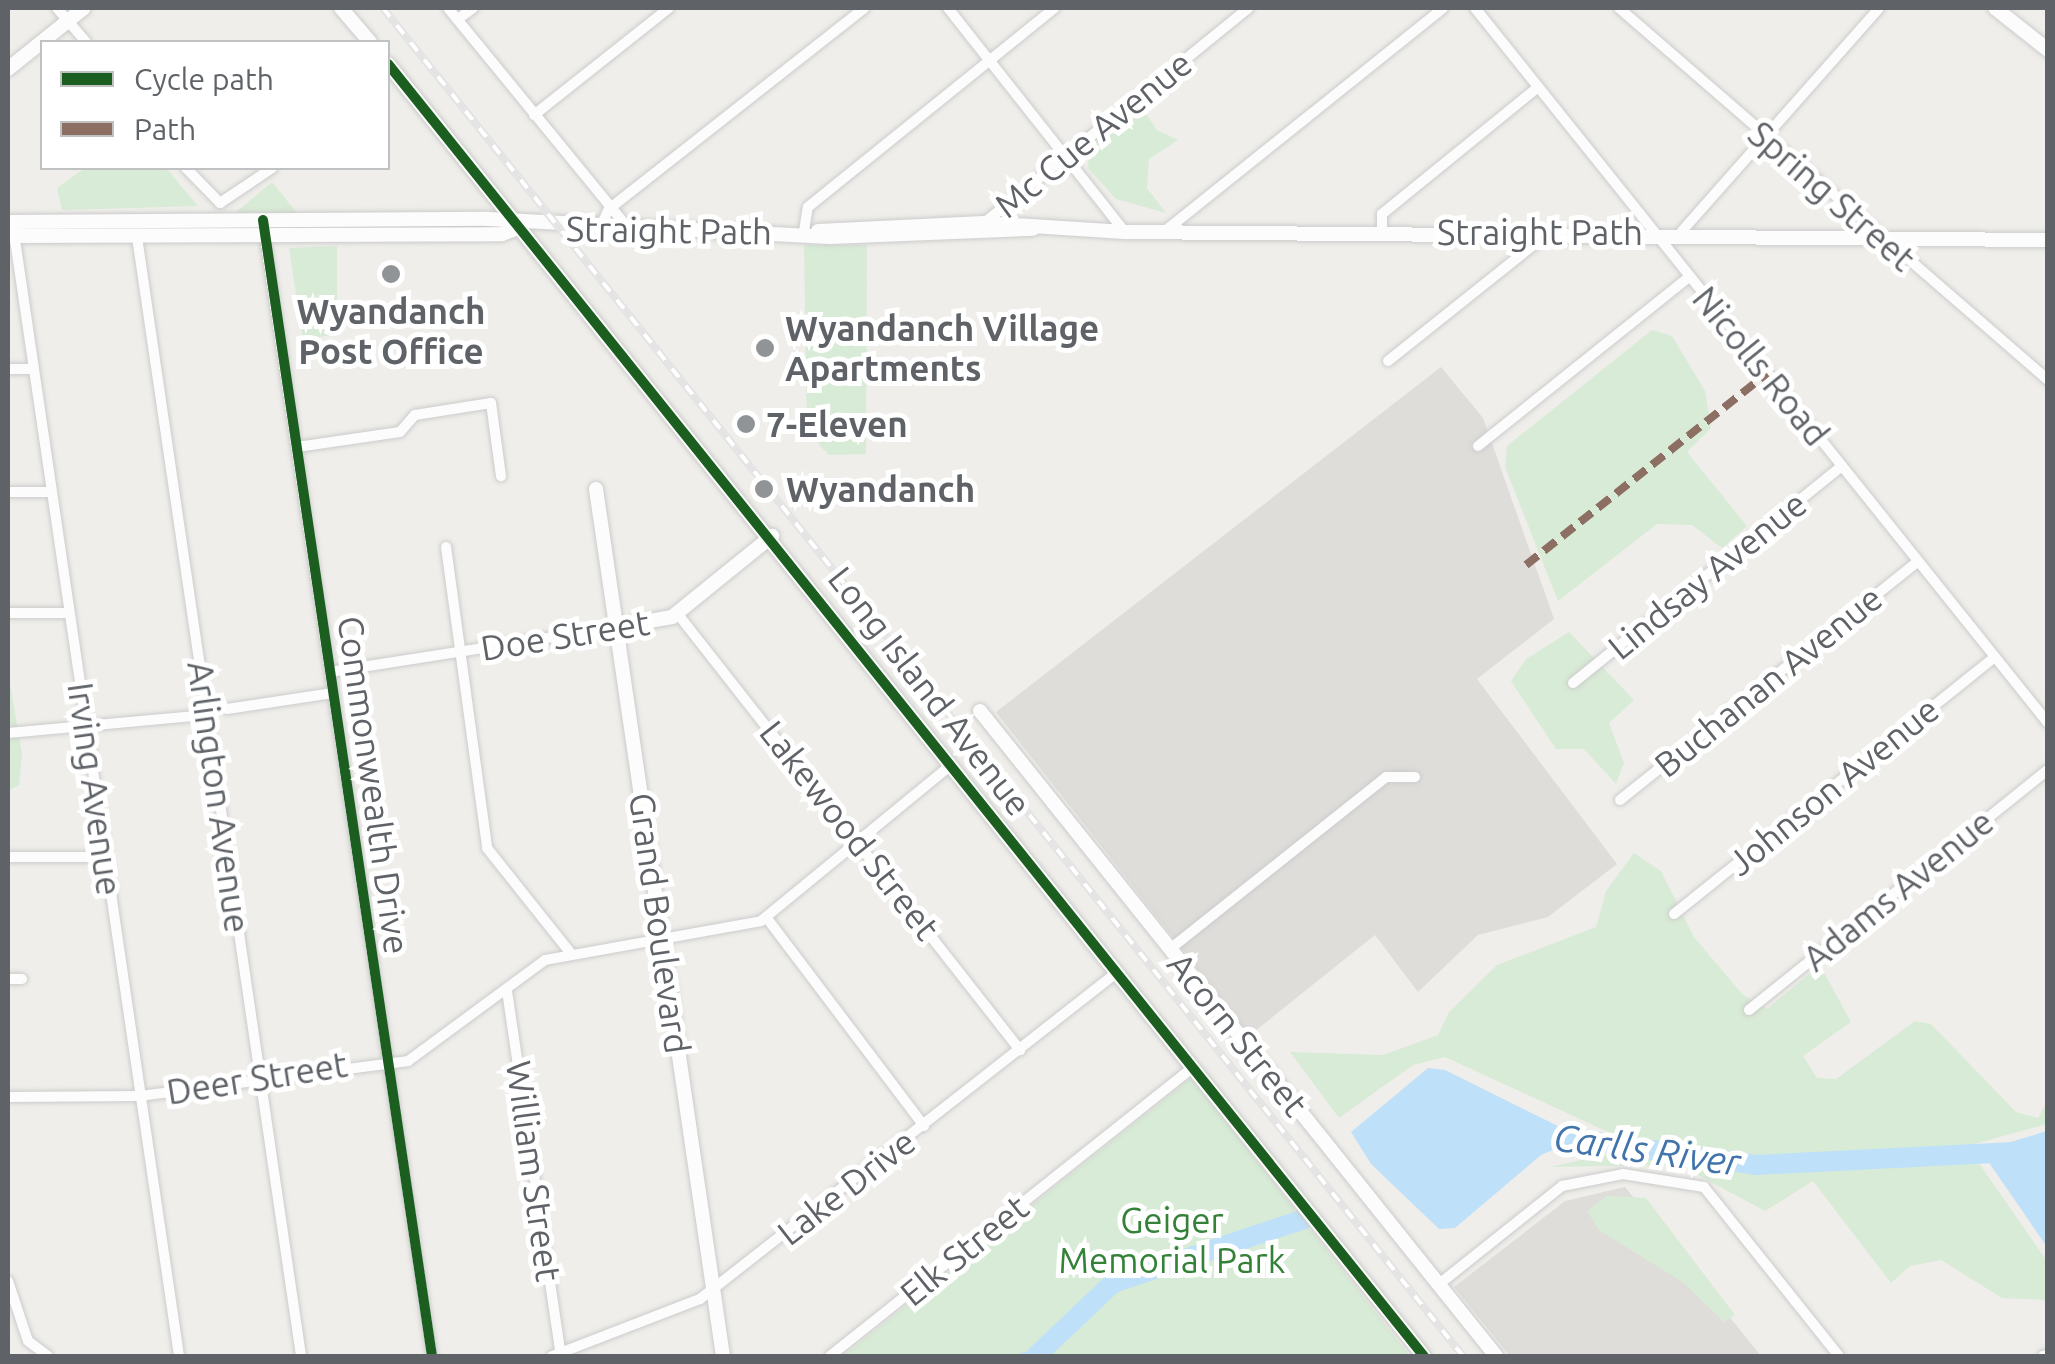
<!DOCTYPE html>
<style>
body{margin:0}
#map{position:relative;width:2055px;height:1364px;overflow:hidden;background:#efeeea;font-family:Ubuntu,sans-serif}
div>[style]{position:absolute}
.industrial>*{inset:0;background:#dfddda}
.green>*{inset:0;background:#d8ebd6}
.water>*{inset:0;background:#bfe0f9}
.stream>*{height:4px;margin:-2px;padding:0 2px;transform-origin:2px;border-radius:2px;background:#bfe0f9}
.river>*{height:20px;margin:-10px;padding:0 10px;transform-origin:10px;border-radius:10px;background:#bfe0f9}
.roads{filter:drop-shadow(0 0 2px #cbcccc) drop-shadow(0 0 2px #cbcccc)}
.street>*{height:10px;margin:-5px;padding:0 5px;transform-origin:5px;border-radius:5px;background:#fdfcfc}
.secondary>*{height:14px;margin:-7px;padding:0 7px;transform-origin:7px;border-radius:7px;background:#fdfcfc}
.rail>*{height:8px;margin-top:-4px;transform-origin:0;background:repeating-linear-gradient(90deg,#fff 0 11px,#e4e4e4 0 22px);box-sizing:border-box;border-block:2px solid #e4e4e4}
.quiet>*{height:8px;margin-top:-4px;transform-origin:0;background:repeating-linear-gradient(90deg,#8d6e63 0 15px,transparent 0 23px)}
.cycleway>*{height:10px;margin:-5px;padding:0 5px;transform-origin:5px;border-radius:5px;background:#1b5e20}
.dots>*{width:28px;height:28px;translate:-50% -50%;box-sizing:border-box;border:5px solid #fff;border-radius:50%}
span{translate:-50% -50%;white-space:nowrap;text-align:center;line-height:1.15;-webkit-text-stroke:10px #fff;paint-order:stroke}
.street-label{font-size:35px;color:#5f6368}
.poi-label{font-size:35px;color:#5f6368;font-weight:700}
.left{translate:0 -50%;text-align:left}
.park-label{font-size:35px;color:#348238}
.water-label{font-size:38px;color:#4174aa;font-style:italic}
.frame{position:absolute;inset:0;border:10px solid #5f6368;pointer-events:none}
.legend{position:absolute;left:40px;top:40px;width:350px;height:130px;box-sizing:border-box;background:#fff;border:2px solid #bfc1c3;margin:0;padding:12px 18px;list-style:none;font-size:30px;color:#5f6368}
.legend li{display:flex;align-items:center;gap:20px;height:50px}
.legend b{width:50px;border:2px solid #bfc1c3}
</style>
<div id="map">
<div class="industrial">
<i style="clip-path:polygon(1441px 367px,1483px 418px,1554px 619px,1477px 679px,1617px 864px,1548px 917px,1478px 935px,1418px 992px,1375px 935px,1250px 1035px,996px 712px)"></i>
<i style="clip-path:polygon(1625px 1187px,1761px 1356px,1510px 1356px,1454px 1287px,1565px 1201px)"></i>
</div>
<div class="green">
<i style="clip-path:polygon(1139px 104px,1157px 130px,1178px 140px,1149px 159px,1147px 188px,1166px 213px,1116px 199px,1088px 168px,1089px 147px)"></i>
<i style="clip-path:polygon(85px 168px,166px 168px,198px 206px,62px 210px,57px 188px)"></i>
<i style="clip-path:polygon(272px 182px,297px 213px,235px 213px)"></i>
<i style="clip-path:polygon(804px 245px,867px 245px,866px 454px,829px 455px,807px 432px)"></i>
<i style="clip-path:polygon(337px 246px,337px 334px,303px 340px,289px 248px)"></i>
<i style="clip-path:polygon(1652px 330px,1672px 336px,1705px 391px,1711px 428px,1687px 452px,1747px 526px,1722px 548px,1692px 525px,1657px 524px,1558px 601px,1505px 467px,1507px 446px)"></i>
<i style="clip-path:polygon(1569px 632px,1634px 700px,1609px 723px,1624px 763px,1616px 784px,1584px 749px,1556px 749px,1511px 681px,1526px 659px)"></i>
<i style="clip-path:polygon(9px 678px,22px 754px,19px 785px,8px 791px)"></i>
<i style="clip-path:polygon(1634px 853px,1661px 871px,1694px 937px,1742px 994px,1767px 1009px,1820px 965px,1851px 1022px,1803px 1056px,1817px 1078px,1836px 1079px,1915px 1021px,1931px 1024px,2016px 1112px,2038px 1118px,2047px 1102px,2047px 1124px,1967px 1146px,2047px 1261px,2047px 1300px,2002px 1298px,1941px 1260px,1910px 1266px,1891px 1283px,1813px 1181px,1765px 1211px,1679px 1165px,1550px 1167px,1612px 1153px,1608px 1132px,1445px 1057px,1413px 1065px,1339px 1118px,1290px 1052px,1383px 1055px,1438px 1035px,1449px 1012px,1497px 965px,1596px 927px,1606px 891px)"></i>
<i style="clip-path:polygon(1191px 1078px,1410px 1356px,843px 1356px,959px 1263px)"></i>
<i style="clip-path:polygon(1607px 1196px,1646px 1198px,1735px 1315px,1724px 1322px,1684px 1283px,1599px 1230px,1587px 1211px)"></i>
</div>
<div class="water">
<i style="clip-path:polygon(1428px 1068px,1445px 1070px,1582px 1138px,1541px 1155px,1455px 1228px,1439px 1229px,1371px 1164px,1351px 1132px)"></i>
<i style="clip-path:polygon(2047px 1131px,2047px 1247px,1981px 1151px)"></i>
</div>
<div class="stream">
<i style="left:1018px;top:1356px;width:25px;rotate:-14deg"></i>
</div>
<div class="river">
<i style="left:1555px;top:1136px;width:203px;rotate:8.2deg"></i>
<i style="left:1756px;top:1165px;width:292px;rotate:-2.9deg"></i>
<i style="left:1036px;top:1356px;width:106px;rotate:-43.5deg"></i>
<i style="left:1113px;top:1283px;width:201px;rotate:-18.5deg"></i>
</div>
<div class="roads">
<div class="street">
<i style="left:57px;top:8px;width:45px;rotate:49.5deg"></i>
<i style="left:448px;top:8px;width:283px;rotate:50.7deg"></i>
<i style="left:948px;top:8px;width:285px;rotate:51.7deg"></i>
<i style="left:1475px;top:8px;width:916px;rotate:51.29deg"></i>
<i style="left:1619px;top:8px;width:568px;rotate:40.93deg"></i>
<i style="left:458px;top:19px;width:19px;rotate:-36deg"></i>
<i style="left:534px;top:115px;width:172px;rotate:-38.4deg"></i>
<i style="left:186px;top:168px;width:49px;rotate:45.8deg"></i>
<i style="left:220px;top:203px;width:63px;rotate:-33.9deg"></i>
<i style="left:984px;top:223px;width:341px;rotate:-39.1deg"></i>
<i style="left:599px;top:230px;width:23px;rotate:-65deg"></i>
<i style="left:609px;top:209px;width:325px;rotate:-38.2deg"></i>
<i style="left:264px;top:231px;width:1137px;rotate:81.51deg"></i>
<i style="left:804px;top:231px;width:24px;rotate:-81deg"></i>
<i style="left:808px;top:207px;width:317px;rotate:-38.9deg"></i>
<i style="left:1165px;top:231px;width:356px;rotate:-38.7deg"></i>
<i style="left:1382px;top:231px;width:17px;rotate:-90deg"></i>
<i style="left:1382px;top:214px;width:201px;rotate:-39.1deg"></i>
<i style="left:1682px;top:231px;width:298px;rotate:-48.5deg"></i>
<i style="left:14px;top:233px;width:1135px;rotate:81.64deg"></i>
<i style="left:137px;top:237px;width:1131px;rotate:81.66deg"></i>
<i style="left:1388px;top:361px;width:202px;rotate:-38.6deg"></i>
<i style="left:8px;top:369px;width:26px"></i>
<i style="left:1478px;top:446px;width:270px;rotate:-38.7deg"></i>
<i style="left:297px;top:447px;width:104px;rotate:-8.3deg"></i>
<i style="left:400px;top:432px;width:23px;rotate:-49deg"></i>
<i style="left:415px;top:415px;width:77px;rotate:-9deg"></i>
<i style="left:491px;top:403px;width:74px;rotate:82.2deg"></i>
<i style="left:8px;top:492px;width:43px"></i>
<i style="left:446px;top:547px;width:304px;rotate:82.2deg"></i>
<i style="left:487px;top:848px;width:132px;rotate:51.5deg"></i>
<i style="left:8px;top:613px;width:61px"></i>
<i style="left:677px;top:613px;width:556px;rotate:51.87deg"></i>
<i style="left:330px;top:672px;width:290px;rotate:-8.9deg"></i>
<i style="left:1573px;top:683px;width:344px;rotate:-38.9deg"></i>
<i style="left:227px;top:709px;width:107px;rotate:-8.6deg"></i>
<i style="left:8px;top:733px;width:200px;rotate:-5.2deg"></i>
<i style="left:1620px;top:800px;width:381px;rotate:-38.7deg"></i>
<i style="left:8px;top:857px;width:97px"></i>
<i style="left:1674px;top:914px;width:410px;rotate:-38.7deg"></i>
<i style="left:766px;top:917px;width:262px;rotate:52.9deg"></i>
<i style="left:1170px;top:949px;width:276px;rotate:-38.5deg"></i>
<i style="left:1386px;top:777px;width:29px"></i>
<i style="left:8px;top:979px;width:14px"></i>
<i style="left:507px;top:991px;width:364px;rotate:81.6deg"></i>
<i style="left:1749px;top:1010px;width:383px;rotate:-38.8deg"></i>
<i style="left:8px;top:1097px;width:132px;rotate:-0.4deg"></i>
<i style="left:140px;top:1096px;width:270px;rotate:-7.4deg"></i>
<i style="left:408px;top:1061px;width:170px;rotate:-36.4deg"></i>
<i style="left:545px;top:960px;width:219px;rotate:-10.2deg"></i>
<i style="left:761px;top:921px;width:247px;rotate:-39.4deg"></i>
<i style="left:8px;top:1281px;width:63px;rotate:71.6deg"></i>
<i style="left:28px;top:1341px;width:25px;rotate:37deg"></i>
<i style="left:1438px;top:1285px;width:159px;rotate:-38.6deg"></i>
<i style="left:1562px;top:1186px;width:62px;rotate:-11.1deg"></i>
<i style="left:1623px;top:1174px;width:82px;rotate:9.1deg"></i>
<i style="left:1704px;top:1187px;width:216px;rotate:51.4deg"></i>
<i style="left:552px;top:1356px;width:159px;rotate:-21.1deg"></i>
<i style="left:700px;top:1299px;width:527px;rotate:-38.07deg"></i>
<i style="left:830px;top:1356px;width:461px;rotate:-38.5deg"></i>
<i style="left:2043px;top:1356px;width:5px;rotate:-11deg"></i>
</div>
<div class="secondary">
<i style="left:341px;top:8px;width:45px;rotate:49.5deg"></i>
<i style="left:1995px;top:8px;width:68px;rotate:38.4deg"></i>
<i style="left:388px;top:64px;width:1656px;rotate:51.28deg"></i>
<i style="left:8px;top:69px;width:97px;rotate:-38.8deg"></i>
<i style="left:8px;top:222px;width:480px;rotate:-0.4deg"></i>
<i style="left:488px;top:219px;width:342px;rotate:3deg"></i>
<i style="left:830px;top:237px;width:203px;rotate:-2.3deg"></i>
<i style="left:818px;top:231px;width:166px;rotate:-2.8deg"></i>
<i style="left:984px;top:223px;width:141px;rotate:3.7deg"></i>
<i style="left:1125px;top:232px;width:923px;rotate:0.5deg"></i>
<i style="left:8px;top:236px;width:494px;rotate:-0.2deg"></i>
<i style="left:502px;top:234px;width:19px;rotate:-21deg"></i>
<i style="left:596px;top:489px;width:876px;rotate:81.67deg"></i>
<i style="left:616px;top:627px;width:57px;rotate:-10.1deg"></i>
<i style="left:672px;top:617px;width:129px;rotate:-39deg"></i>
<i style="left:980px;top:711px;width:826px;rotate:51.34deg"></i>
</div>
</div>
<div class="rail">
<i style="left:383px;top:8px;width:1727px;rotate:51.3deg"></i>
</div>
<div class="quiet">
<i style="left:1526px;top:565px;width:308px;rotate:-38.5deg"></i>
</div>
<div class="cycleway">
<i style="left:388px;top:64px;width:1656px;rotate:51.28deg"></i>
<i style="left:263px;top:220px;width:1149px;rotate:81.54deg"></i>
</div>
<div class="dots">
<i style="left:391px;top:274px;background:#919496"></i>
<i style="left:765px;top:348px;background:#919496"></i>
<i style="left:746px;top:424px;background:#919496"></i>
<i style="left:764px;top:489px;background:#919496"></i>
</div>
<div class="street-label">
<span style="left:1093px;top:134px;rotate:-39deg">Mc Cue Avenue</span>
<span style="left:1832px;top:196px;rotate:41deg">Spring Street</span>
<span style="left:669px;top:230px;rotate:1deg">Straight Path</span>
<span style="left:1540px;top:232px">Straight Path</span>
<span style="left:1761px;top:366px;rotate:51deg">Nicolls Road</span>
<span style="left:1707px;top:575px;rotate:-39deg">Lindsay Avenue</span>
<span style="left:565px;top:635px;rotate:-9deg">Doe Street</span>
<span style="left:1768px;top:681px;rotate:-39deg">Buchanan Avenue</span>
<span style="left:930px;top:691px;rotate:52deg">Long Island Avenue</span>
<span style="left:374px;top:785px;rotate:82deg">Commonwealth Drive</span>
<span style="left:1833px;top:786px;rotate:-39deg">Johnson Avenue</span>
<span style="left:95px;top:789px;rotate:82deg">Irving Avenue</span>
<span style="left:219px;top:797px;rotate:82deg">Arlington Avenue</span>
<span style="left:850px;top:830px;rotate:52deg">Lakewood Street</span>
<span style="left:1898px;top:890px;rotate:-39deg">Adams Avenue</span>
<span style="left:660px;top:923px;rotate:82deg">Grand Boulevard</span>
<span style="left:1238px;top:1034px;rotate:51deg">Acorn Street</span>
<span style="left:257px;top:1078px;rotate:-9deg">Deer Street</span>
<span style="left:534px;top:1171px;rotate:82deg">William Street</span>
<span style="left:846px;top:1187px;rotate:-38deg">Lake Drive</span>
<span style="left:964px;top:1250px;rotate:-39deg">Elk Street</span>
</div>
<div class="poi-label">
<span style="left:391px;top:331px">Wyandanch<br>Post Office</span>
<span class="left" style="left:785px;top:348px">Wyandanch Village<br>Apartments</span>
<span class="left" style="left:766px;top:424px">7-Eleven</span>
<span class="left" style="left:786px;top:489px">Wyandanch</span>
</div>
<div class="park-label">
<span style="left:1172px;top:1240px">Geiger<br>Memorial Park</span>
</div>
<div class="water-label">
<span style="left:1647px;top:1150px;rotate:8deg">Carlls River</span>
</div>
<div class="frame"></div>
<ul class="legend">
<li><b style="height:12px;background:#1b5e20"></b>Cycle path</li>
<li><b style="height:12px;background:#8d6e63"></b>Path</li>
</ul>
</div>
